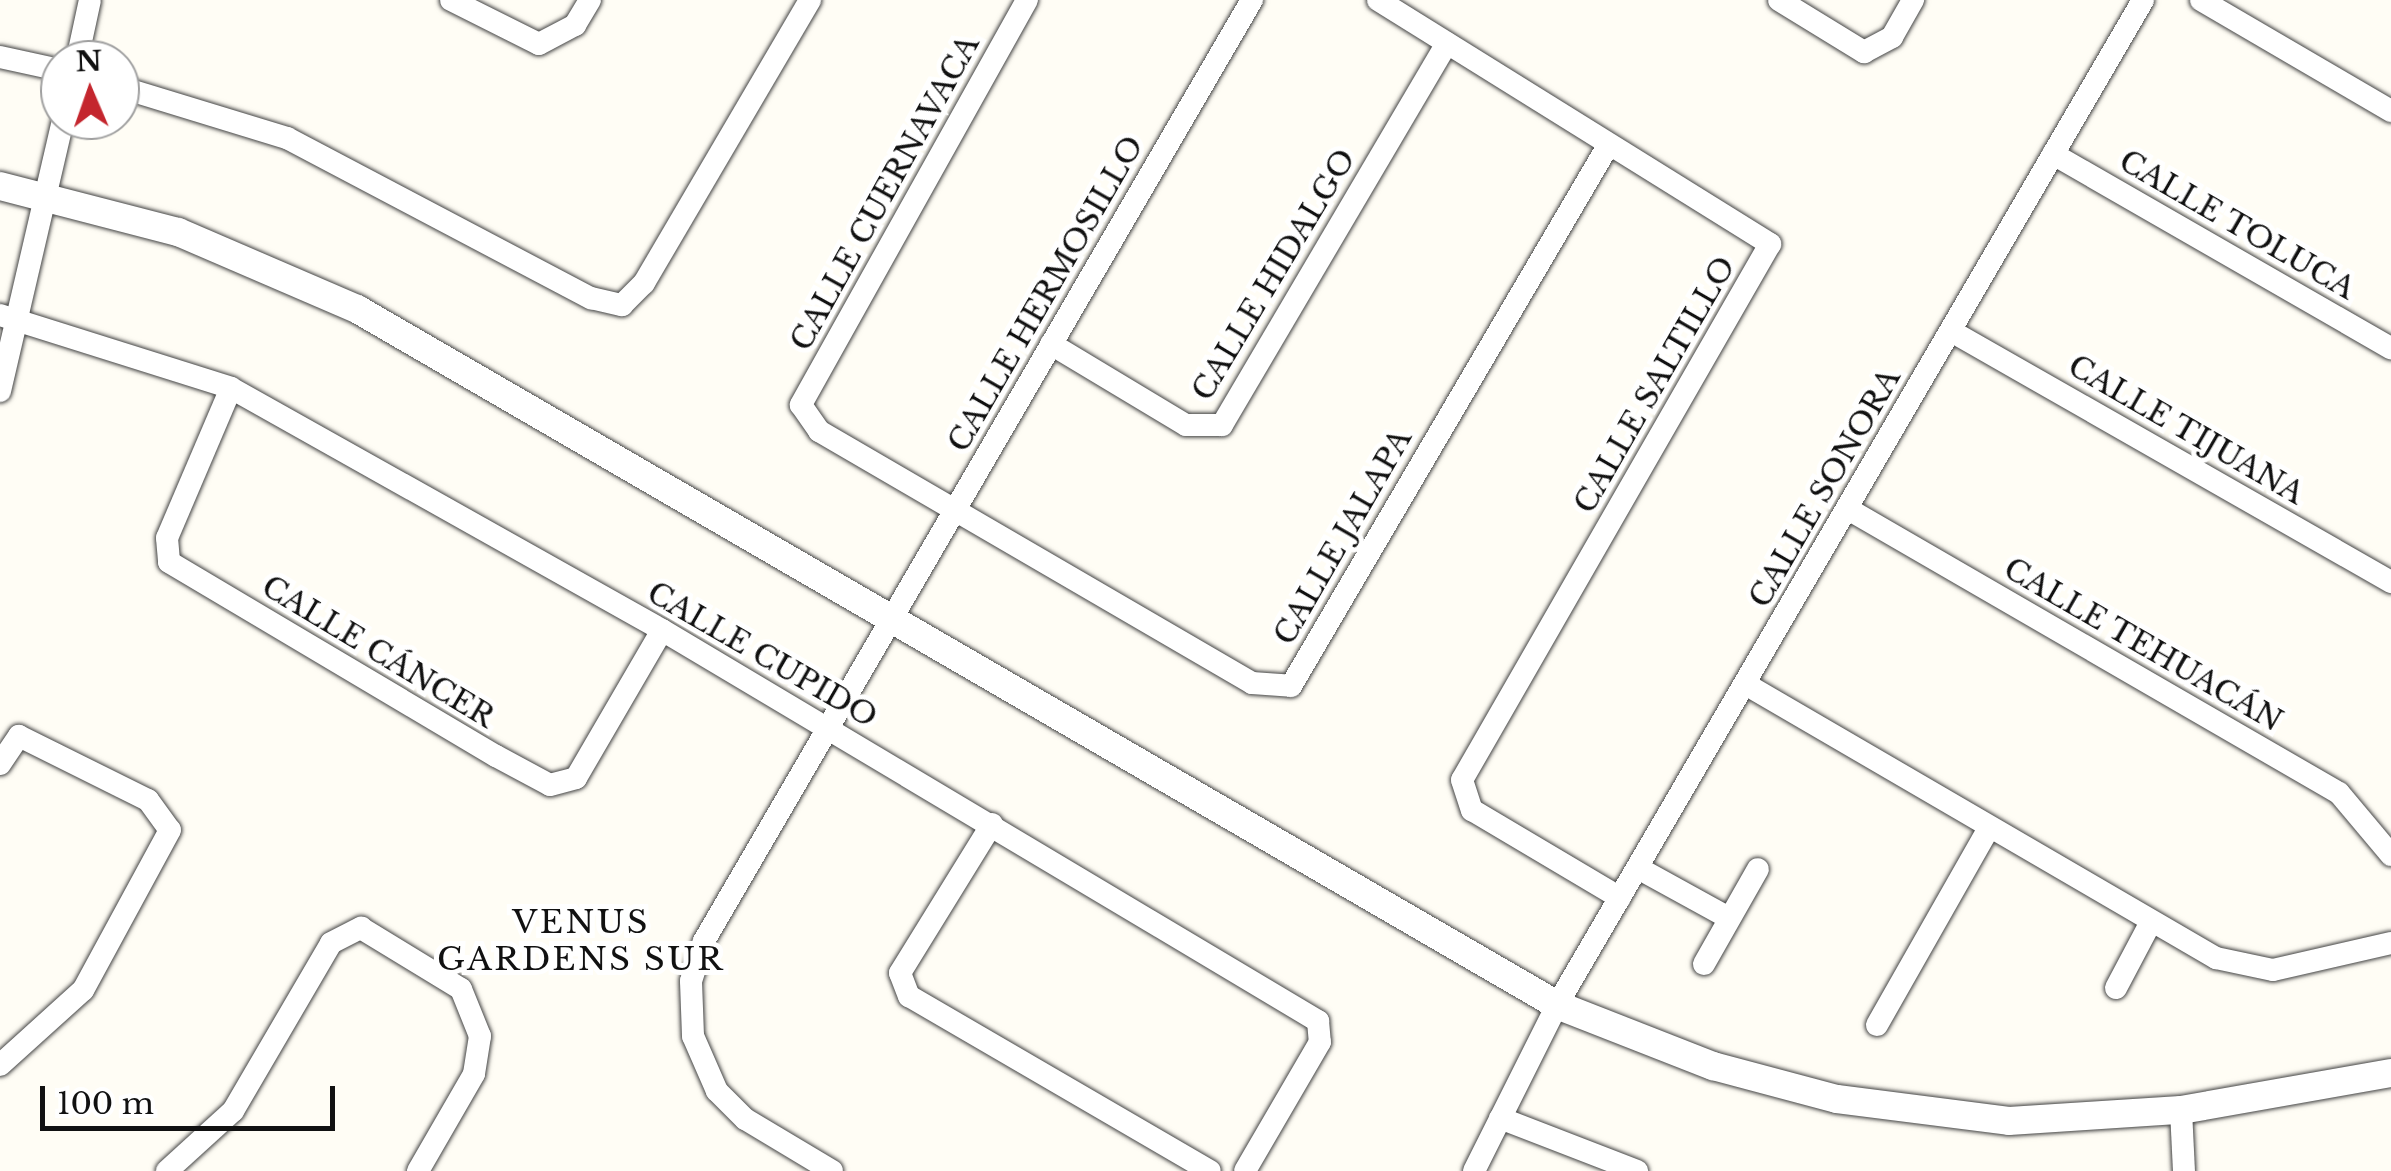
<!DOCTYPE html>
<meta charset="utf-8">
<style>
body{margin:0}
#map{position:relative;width:2391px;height:1171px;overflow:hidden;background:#fffdf5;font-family:"Libre Baskerville",serif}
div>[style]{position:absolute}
.roads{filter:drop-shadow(0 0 2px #444) drop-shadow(0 0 2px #444)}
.minor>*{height:22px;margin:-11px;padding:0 11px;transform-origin:11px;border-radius:11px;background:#fff}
.tertiary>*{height:28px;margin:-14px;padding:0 14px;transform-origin:14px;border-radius:14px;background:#fff}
span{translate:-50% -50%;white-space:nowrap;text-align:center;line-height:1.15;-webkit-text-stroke:10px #fff;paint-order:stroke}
.street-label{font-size:30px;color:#111}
.neighbourhood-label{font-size:32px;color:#111;letter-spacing:2.5px}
.north{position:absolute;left:40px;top:40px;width:100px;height:100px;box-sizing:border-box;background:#fff;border:2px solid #a0a0a0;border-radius:50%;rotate:358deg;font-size:28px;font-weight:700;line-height:40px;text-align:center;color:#111}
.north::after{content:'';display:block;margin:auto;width:35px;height:45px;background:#c4262e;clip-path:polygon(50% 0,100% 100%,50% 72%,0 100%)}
.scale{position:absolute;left:40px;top:1086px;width:295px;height:45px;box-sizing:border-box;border:5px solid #111;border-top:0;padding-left:12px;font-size:30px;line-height:35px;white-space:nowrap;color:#111;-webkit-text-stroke:8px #fff;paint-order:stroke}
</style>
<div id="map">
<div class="roads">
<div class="minor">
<i style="left:451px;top:0;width:98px;rotate:26.6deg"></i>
<i style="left:539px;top:44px;width:41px;rotate:-27.8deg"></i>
<i style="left:575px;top:25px;width:29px;rotate:-59deg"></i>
<i style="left:1027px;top:0;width:464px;rotate:119.2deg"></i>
<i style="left:801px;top:405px;width:32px;rotate:55deg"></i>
<i style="left:819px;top:431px;width:501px;rotate:30.2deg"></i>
<i style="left:1252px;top:683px;width:39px;rotate:4deg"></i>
<i style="left:1291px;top:686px;width:628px;rotate:-59.6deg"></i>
<i style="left:1378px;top:0;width:462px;rotate:31.9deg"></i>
<i style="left:1770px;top:244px;width:618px;rotate:119.88deg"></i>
<i style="left:1462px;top:780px;width:32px;rotate:72deg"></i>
<i style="left:1472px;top:810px;width:172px;rotate:30.7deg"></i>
<i style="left:1779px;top:0;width:100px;rotate:31.5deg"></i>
<i style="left:1864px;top:52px;width:32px;rotate:-28deg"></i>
<i style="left:1892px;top:37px;width:43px;rotate:-60.4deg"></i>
<i style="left:2201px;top:0;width:220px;rotate:30.3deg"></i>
<i style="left:0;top:57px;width:61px;rotate:12.2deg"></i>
<i style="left:77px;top:60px;width:61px;rotate:-77.8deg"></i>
<i style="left:120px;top:87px;width:175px;rotate:17deg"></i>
<i style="left:287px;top:138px;width:344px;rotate:27.8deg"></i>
<i style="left:591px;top:298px;width:32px;rotate:13deg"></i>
<i style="left:622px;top:305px;width:31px;rotate:-45deg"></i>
<i style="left:644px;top:283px;width:328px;rotate:-59.6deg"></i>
<i style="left:2053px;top:154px;width:390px;rotate:29.9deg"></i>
<i style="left:0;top:315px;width:242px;rotate:17.5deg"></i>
<i style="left:231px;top:388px;width:494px;rotate:29.3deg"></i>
<i style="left:662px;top:630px;width:764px;rotate:30.8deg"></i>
<i style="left:1318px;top:1021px;width:21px;rotate:85deg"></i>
<i style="left:1320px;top:1042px;width:149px;rotate:120.2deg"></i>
<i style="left:1951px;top:331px;width:507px;rotate:29.7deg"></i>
<i style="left:1051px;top:344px;width:157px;rotate:31deg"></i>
<i style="left:1186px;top:425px;width:36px"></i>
<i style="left:1222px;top:425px;width:443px;rotate:-59.5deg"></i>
<i style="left:231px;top:388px;width:163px;rotate:113.1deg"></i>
<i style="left:167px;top:538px;width:24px;rotate:85deg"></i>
<i style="left:169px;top:562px;width:380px;rotate:30.7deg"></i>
<i style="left:496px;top:756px;width:61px;rotate:28.2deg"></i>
<i style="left:550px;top:785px;width:27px;rotate:-15deg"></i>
<i style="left:576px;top:778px;width:171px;rotate:-59.8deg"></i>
<i style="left:0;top:391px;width:278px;rotate:-76.9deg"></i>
<i style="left:1848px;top:509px;width:567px;rotate:30.05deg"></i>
<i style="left:2339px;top:793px;width:81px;rotate:50deg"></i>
<i style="left:1747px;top:685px;width:543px;rotate:30.2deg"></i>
<i style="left:2216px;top:958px;width:58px;rotate:11.9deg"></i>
<i style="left:2273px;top:970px;width:121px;rotate:-12.9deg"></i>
<i style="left:0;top:764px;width:34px;rotate:-56deg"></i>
<i style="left:19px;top:736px;width:144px;rotate:26.4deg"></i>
<i style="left:148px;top:800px;width:37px;rotate:54deg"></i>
<i style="left:170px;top:830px;width:182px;rotate:118.5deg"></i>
<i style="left:83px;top:990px;width:112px;rotate:137.9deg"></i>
<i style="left:992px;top:824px;width:175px;rotate:121.7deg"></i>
<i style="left:900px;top:973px;width:25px;rotate:69deg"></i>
<i style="left:909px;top:996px;width:348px;rotate:30.2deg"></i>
<i style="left:1638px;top:868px;width:104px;rotate:28.8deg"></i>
<i style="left:1704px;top:964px;width:109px;rotate:-60.4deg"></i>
<i style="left:2116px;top:988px;width:75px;rotate:-62.1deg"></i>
<i style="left:1877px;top:1025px;width:227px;rotate:-60.4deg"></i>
<i style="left:2181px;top:1110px;width:61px;rotate:87.2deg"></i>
<i style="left:1500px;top:1118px;width:147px;rotate:21.1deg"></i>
<i style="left:167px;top:1171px;width:89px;rotate:-42.3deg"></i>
<i style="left:233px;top:1111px;width:194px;rotate:-59.7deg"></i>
<i style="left:331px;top:943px;width:34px;rotate:-27deg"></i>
<i style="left:361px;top:928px;width:117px;rotate:31.4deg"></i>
<i style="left:461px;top:989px;width:51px;rotate:68deg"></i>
<i style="left:480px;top:1036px;width:38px;rotate:99deg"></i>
<i style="left:474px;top:1074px;width:112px;rotate:120deg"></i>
<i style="left:832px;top:1171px;width:101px;rotate:-149.1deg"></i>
<i style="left:745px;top:1119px;width:40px;rotate:-135deg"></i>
<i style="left:717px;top:1091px;width:60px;rotate:-113.6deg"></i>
<i style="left:693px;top:1036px;width:55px;rotate:-92.1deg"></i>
<i style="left:691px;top:981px;width:42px;rotate:-72deg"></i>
<i style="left:704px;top:941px;width:1089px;rotate:-59.79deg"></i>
<i style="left:1474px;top:1171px;width:186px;rotate:-63.4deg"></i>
<i style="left:1557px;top:1005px;width:1163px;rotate:-59.75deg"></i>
</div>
<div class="tertiary">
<i style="left:0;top:186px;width:184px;rotate:14.5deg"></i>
<i style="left:178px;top:232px;width:195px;rotate:23.3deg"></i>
<i style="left:357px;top:309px;width:1387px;rotate:30.11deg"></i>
<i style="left:1557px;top:1005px;width:168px;rotate:21.4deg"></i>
<i style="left:1713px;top:1066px;width:128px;rotate:14.9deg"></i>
<i style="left:1837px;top:1099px;width:173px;rotate:7.3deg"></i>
<i style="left:2009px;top:1121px;width:172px;rotate:-3.7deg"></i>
<i style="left:2181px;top:1110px;width:213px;rotate:-10deg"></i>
</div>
</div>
<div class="street-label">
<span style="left:885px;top:193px;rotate:-61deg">CALLE CUERNAVACA</span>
<span style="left:2237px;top:225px;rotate:30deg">CALLE TOLUCA</span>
<span style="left:1274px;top:275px;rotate:-59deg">CALLE HIDALGO</span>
<span style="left:1046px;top:294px;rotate:-60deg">CALLE HERMOSILLO</span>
<span style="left:1655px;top:385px;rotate:-60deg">CALLE SALTILLO</span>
<span style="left:2186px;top:430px;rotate:30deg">CALLE TIJUANA</span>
<span style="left:1825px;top:488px;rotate:-60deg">CALLE SONORA</span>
<span style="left:1343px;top:537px;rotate:-60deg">CALLE JALAPA</span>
<span style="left:2143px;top:645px;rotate:30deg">CALLE TEHUACÁN</span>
<span style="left:378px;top:652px;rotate:31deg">CALLE CÁNCER</span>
<span style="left:762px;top:655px;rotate:30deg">CALLE CUPIDO</span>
</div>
<div class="neighbourhood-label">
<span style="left:581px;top:941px">VENUS<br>GARDENS SUR</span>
</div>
<div class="north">N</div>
<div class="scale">100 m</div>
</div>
